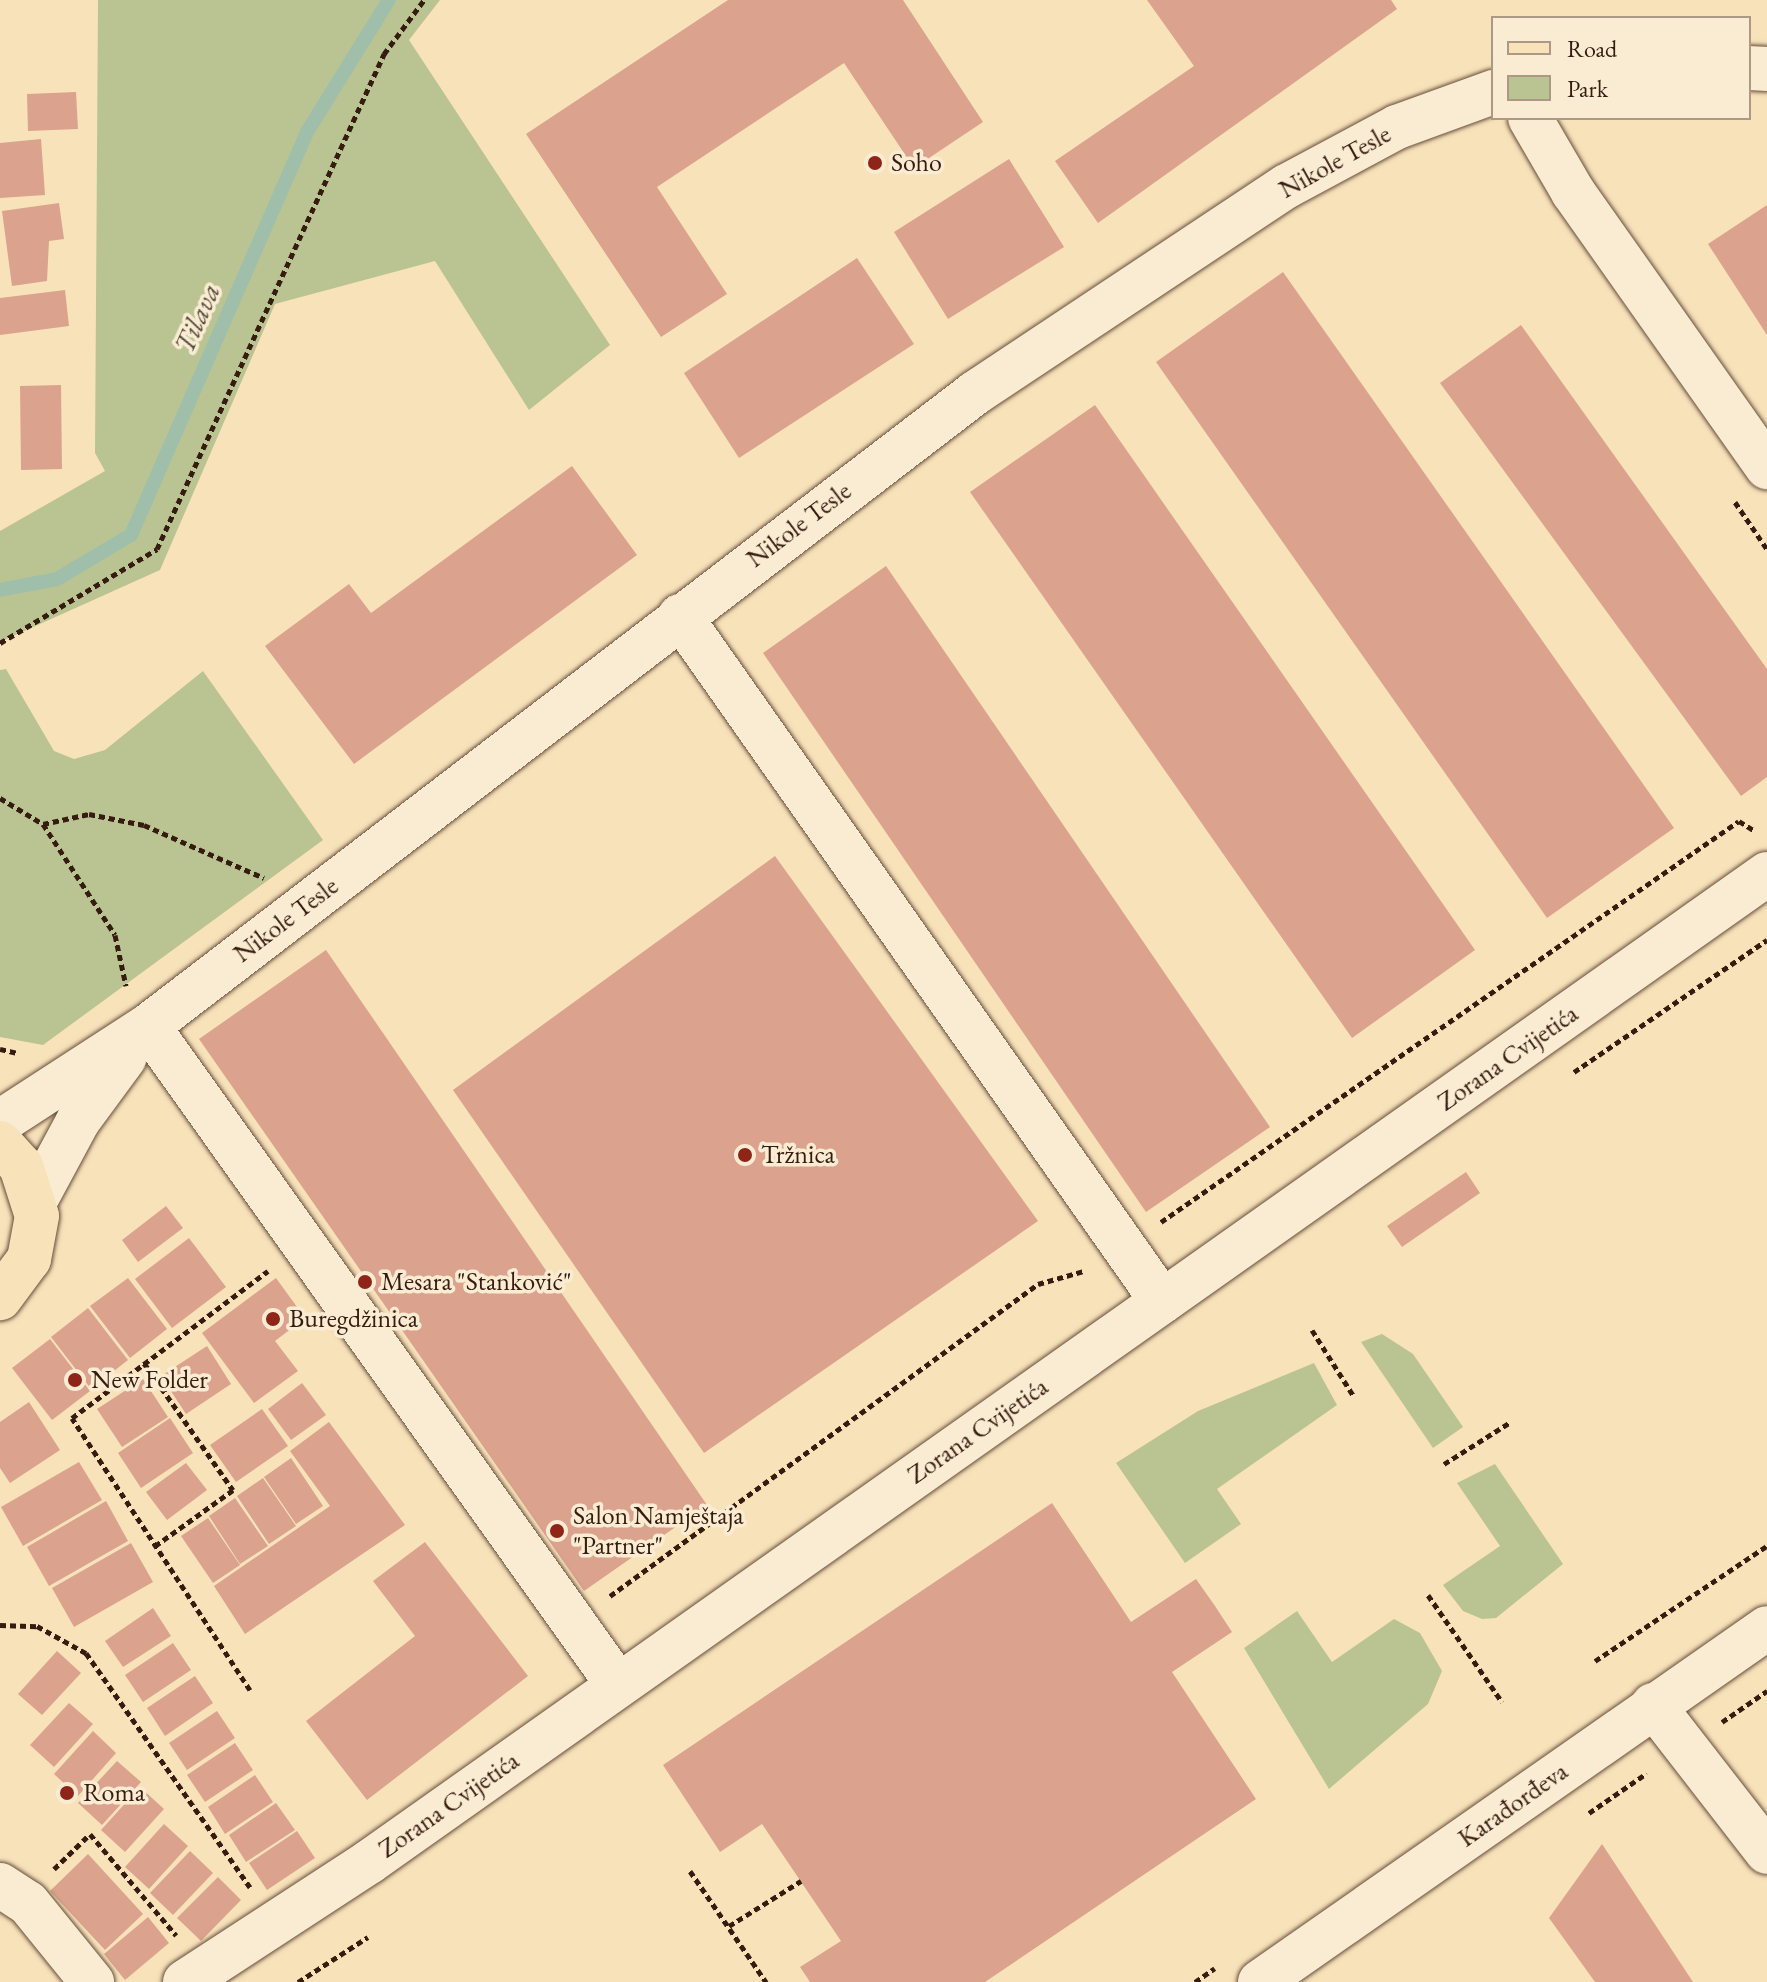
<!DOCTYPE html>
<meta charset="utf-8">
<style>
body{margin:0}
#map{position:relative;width:1767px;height:1982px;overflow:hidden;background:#f8e2ba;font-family:"EB Garamond",serif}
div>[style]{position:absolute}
.green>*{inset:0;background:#bac492}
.stream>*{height:14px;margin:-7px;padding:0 7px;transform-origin:7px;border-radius:7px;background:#9fbfaa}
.building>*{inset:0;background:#dba28d}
.path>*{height:5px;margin-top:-2.5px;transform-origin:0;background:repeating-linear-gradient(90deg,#361b10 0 6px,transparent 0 10px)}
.roads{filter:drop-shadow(0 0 2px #664d3a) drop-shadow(0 0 2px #664d3a)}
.minor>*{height:44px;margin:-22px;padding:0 22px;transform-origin:22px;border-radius:22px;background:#faecd2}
.major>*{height:44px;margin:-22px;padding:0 22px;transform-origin:22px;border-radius:22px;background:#f8e2ba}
.dots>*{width:22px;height:22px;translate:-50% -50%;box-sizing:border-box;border:4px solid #faecd2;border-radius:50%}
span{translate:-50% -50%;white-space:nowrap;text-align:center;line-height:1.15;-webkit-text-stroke:7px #faecd2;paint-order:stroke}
.street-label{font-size:26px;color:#361b10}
.poi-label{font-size:26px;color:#361b10}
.left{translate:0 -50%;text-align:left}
.water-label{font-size:28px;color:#564c3e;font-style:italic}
.legend{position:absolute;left:1491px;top:16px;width:260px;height:104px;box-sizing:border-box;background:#faecd2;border:2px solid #ac9884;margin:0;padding:10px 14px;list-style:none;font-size:24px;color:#361b10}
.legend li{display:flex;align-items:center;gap:16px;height:40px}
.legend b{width:40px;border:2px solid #ac9884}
</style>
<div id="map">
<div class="green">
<i style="clip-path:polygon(98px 0,440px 0,409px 40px,610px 345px,529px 410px,435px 261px,275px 304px,160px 570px,0 642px,0 531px,105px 471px,95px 453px)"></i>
<i style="clip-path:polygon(6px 669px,54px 751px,74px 759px,105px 750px,203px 671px,323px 840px,43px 1045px,0 1037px,0 670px)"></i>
<i style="clip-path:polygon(1382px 1334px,1413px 1354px,1463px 1427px,1433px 1448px,1361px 1342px)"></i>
<i style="clip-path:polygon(1314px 1363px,1337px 1405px,1217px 1489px,1241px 1524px,1185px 1563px,1116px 1463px,1198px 1411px)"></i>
<i style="clip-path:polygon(1495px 1464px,1563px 1564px,1496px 1618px,1482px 1619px,1463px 1611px,1443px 1585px,1500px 1546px,1457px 1483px)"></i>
<i style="clip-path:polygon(1297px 1611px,1332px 1662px,1394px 1619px,1420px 1633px,1442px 1671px,1428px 1704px,1329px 1789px,1244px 1648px)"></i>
</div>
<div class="stream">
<i style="left:0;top:590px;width:58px;rotate:-10.9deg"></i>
<i style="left:57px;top:579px;width:86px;rotate:-30.7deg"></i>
<i style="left:131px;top:535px;width:440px;rotate:-66.4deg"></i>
<i style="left:307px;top:132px;width:155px;rotate:-58.2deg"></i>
</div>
<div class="building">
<i style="clip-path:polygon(728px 0,903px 0,983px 122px,914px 168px,844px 63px,657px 187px,727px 294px,661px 337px,526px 134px)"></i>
<i style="clip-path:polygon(1147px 0,1391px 0,1397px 9px,1098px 223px,1055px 161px,1194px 66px)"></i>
<i style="clip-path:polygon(76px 92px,78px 129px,28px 131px,27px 94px)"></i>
<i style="clip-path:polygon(41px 139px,45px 195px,0 198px,0 143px)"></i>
<i style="clip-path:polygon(1009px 159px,1064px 247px,948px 319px,894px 232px)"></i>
<i style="clip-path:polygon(59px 203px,64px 239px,49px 241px,47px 281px,12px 286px,2px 211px)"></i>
<i style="clip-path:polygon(1767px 205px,1767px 335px,1708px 244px)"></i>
<i style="clip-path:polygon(857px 258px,914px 344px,739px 458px,684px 373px)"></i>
<i style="clip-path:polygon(1283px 272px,1674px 828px,1547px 918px,1156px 362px)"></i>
<i style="clip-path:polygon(65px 290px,69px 326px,0 335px,0 298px)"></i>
<i style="clip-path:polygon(1521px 325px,1767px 669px,1767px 777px,1741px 796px,1440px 383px)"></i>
<i style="clip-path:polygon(61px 385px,62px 469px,21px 470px,20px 386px)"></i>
<i style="clip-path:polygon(1095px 405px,1475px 950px,1352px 1038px,970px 492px)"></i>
<i style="clip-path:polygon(572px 466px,637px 555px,354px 764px,265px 646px,349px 584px,371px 613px)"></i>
<i style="clip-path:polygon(886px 566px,1270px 1127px,1146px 1212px,763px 653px)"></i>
<i style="clip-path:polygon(775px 856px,1038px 1221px,704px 1453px,453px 1090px)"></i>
<i style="clip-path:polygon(326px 950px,707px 1505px,584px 1591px,199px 1039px)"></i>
<i style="clip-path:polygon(1466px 1172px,1480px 1193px,1402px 1247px,1387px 1226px)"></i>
<i style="clip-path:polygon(166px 1206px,183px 1228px,138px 1262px,122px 1240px)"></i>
<i style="clip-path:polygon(189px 1238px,226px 1287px,172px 1328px,135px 1279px)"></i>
<i style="clip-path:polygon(128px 1278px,167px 1329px,130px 1358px,90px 1306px)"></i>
<i style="clip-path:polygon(276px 1278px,305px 1318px,275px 1341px,298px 1371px,254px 1403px,202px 1333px)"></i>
<i style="clip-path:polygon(88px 1308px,128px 1360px,91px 1389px,51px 1337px)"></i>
<i style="clip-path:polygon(50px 1339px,90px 1391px,52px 1420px,12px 1368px)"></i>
<i style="clip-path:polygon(207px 1346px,231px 1384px,186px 1414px,161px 1376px)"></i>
<i style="clip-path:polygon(143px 1379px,168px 1417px,122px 1447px,97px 1409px)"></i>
<i style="clip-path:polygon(302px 1383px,326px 1415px,291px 1440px,268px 1409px)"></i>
<i style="clip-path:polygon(29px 1402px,60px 1450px,10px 1483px,0 1468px,0 1422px)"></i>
<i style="clip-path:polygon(262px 1409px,288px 1446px,236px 1482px,210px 1445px)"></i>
<i style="clip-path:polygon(170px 1418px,193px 1453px,141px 1488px,118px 1453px)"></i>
<i style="clip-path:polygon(329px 1422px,405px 1525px,245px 1634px,214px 1586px,330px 1506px,290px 1451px)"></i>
<i style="clip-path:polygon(291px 1458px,323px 1506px,296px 1524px,264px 1477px)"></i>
<i style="clip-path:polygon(79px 1462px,102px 1500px,23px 1546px,1px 1507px)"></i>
<i style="clip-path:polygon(186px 1463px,207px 1490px,167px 1520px,146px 1492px)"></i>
<i style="clip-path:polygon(263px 1478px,296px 1526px,269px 1544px,237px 1496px)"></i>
<i style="clip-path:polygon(235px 1498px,268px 1546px,240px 1564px,209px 1516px)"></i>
<i style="clip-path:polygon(106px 1501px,128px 1541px,49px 1586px,27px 1547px)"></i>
<i style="clip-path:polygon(1052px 1503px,1131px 1622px,1196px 1579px,1215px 1606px,1232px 1632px,1172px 1672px,1256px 1799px,985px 1982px,810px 1982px,800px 1967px,841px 1941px,762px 1824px,720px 1852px,663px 1765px)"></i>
<i style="clip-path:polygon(208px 1518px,240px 1565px,213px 1583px,181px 1536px)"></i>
<i style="clip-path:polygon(425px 1542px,528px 1676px,367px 1800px,306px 1721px,415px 1636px,373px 1581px)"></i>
<i style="clip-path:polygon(131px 1543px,153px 1582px,74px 1627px,52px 1588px)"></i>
<i style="clip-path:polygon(153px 1608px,171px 1636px,123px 1667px,105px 1641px)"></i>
<i style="clip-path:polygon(173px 1643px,191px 1670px,143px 1702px,125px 1675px)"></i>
<i style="clip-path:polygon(57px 1651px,81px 1673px,42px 1715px,18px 1694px)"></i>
<i style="clip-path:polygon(195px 1676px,213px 1703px,165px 1736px,147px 1708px)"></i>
<i style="clip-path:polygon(69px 1703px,93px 1724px,54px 1767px,30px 1745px)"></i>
<i style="clip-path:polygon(217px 1711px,235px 1738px,187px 1770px,169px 1743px)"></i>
<i style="clip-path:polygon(93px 1731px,116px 1753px,78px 1796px,54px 1774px)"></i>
<i style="clip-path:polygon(235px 1743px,253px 1770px,205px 1802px,187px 1775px)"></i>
<i style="clip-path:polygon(117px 1761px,141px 1782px,102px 1825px,78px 1803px)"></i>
<i style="clip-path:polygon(255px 1775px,273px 1802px,225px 1834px,208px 1807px)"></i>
<i style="clip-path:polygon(140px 1787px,164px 1809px,125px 1852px,101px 1830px)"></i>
<i style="clip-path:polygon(276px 1803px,295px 1830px,246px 1862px,229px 1835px)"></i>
<i style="clip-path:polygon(164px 1824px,188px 1846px,149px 1889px,125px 1867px)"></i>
<i style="clip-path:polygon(297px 1831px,315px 1858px,267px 1890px,249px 1863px)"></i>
<i style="clip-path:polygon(1602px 1844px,1693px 1982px,1595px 1982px,1549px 1918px)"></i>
<i style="clip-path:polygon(190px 1851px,213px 1873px,173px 1915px,150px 1893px)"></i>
<i style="clip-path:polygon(88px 1854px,143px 1914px,105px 1950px,50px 1891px)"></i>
<i style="clip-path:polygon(218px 1877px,241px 1900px,201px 1941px,177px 1918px)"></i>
<i style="clip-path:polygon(148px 1917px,169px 1943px,125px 1980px,104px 1954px)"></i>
</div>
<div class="path">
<i style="left:1735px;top:502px;width:57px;rotate:55.8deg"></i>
<i style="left:0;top:643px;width:183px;rotate:-30.9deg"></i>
<i style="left:157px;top:549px;width:545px;rotate:-65.36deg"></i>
<i style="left:384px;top:54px;width:67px;rotate:-53.5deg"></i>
<i style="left:0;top:798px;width:50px;rotate:31.2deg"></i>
<i style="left:43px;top:824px;width:47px;rotate:-12.3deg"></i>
<i style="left:89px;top:814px;width:56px;rotate:11.3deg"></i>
<i style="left:144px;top:825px;width:131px;rotate:23.8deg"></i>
<i style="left:43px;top:824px;width:132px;rotate:57deg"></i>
<i style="left:115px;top:935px;width:52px;rotate:77.8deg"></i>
<i style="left:0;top:1049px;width:18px;rotate:13deg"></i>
<i style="left:1574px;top:1072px;width:234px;rotate:-34.4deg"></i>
<i style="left:1161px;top:1222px;width:703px;rotate:-34.75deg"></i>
<i style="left:1739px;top:821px;width:19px;rotate:32deg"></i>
<i style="left:1312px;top:1330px;width:77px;rotate:57.8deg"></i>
<i style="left:144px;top:1363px;width:155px;rotate:55deg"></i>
<i style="left:233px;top:1490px;width:96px;rotate:144.3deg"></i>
<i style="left:1444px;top:1464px;width:77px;rotate:-32.2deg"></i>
<i style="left:1428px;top:1595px;width:130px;rotate:55.3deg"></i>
<i style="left:610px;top:1596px;width:530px;rotate:-36.09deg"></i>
<i style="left:1038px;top:1284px;width:48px;rotate:-15.8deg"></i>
<i style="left:0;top:1625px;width:37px;rotate:2deg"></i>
<i style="left:37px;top:1626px;width:56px;rotate:28.9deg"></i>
<i style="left:86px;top:1653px;width:286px;rotate:55deg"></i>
<i style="left:1595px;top:1661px;width:207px;rotate:-33.8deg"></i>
<i style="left:250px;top:1690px;width:325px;rotate:-123.2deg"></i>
<i style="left:72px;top:1418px;width:245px;rotate:-36.9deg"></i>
<i style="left:1722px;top:1722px;width:55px;rotate:-34.6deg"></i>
<i style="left:1589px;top:1813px;width:70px;rotate:-34.6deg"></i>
<i style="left:54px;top:1869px;width:50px;rotate:-44.2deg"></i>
<i style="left:90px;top:1834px;width:133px;rotate:49.6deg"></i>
<i style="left:690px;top:1871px;width:135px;rotate:55.6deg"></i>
<i style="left:729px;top:1926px;width:85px;rotate:-32deg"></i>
<i style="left:298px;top:1982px;width:83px;rotate:-32.7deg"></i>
<i style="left:1195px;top:1982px;width:24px;rotate:-35deg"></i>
</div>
<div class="roads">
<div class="minor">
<i style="left:1749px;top:68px;width:18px;rotate:3deg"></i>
<i style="left:1530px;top:118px;width:86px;rotate:59.8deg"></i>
<i style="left:1573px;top:192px;width:337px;rotate:54.8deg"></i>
<i style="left:680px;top:616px;width:838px;rotate:54.87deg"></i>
<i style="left:148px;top:1026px;width:809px;rotate:54.5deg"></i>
<i style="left:0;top:1122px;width:176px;rotate:-33deg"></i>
<i style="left:148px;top:1026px;width:1041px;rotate:-37.43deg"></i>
<i style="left:975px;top:393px;width:374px;rotate:-33.6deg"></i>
<i style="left:1287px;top:186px;width:125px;rotate:-28.2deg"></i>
<i style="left:1397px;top:127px;width:102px;rotate:-20deg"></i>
<i style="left:35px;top:1201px;width:91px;rotate:-61.7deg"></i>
<i style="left:78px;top:1121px;width:79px;rotate:-53.7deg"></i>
<i style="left:1653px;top:1705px;width:186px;rotate:52.2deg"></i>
<i style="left:0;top:1885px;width:33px;rotate:33deg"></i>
<i style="left:28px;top:1903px;width:102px;rotate:51deg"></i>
<i style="left:185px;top:1982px;width:220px;rotate:-33.1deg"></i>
<i style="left:369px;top:1862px;width:1712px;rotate:-35.25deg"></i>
<i style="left:1260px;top:1982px;width:618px;rotate:-34.92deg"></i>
</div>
<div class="major">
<i style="left:0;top:1143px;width:31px;rotate:48deg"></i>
<i style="left:21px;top:1166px;width:52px;rotate:72.3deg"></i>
<i style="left:37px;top:1216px;width:44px;rotate:100.5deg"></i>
<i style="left:29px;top:1259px;width:49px;rotate:126.6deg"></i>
</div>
</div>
<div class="dots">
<i style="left:875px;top:163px;background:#8f2418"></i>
<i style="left:745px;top:1155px;background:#8f2418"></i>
<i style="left:365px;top:1282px;background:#8f2418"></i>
<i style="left:273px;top:1319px;background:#8f2418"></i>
<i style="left:75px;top:1380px;background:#8f2418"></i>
<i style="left:557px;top:1531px;background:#8f2418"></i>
<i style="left:67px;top:1793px;background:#8f2418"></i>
</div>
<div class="street-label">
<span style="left:1335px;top:162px;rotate:-29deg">Nikole Tesle</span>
<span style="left:799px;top:525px;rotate:-37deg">Nikole Tesle</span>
<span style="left:286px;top:920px;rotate:-37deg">Nikole Tesle</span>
<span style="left:1508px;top:1058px;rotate:-35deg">Zorana Cvijetića</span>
<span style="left:978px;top:1431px;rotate:-35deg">Zorana Cvijetića</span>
<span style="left:449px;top:1805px;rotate:-35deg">Zorana Cvijetića</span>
<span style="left:1513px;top:1805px;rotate:-35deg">Karađorđeva</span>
</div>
<div class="poi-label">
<span class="left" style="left:891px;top:163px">Soho</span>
<span class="left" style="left:761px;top:1155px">Tržnica</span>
<span class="left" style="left:381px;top:1282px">Mesara "Stanković"</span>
<span class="left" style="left:289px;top:1319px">Buregdžinica</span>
<span class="left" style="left:91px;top:1380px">New Folder</span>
<span class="left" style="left:573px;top:1531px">Salon Namještaja<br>"Partner"</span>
<span class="left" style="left:83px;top:1793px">Roma</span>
</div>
<div class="water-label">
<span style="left:197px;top:318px;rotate:-66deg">Tilava</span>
</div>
<ul class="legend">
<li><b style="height:10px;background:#f8e2ba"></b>Road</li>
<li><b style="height:22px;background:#bac492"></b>Park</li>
</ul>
</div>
